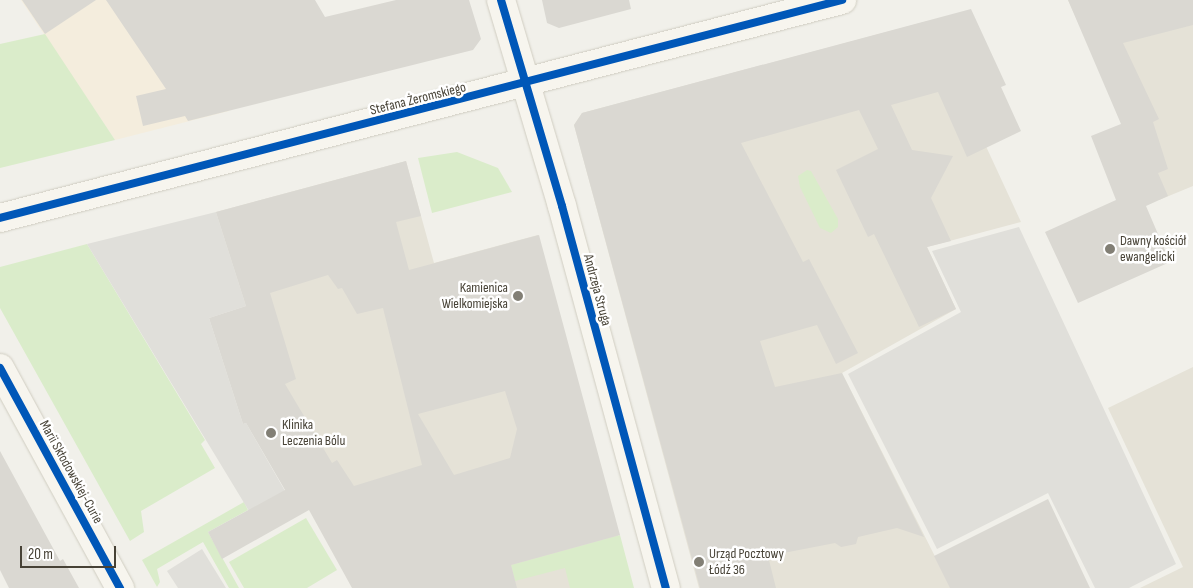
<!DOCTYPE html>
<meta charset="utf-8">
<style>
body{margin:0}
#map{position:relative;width:1193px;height:588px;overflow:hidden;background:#f1f0ea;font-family:"Sofia Sans Condensed",sans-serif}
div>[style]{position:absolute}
.residential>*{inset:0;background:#e5e2d7}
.commercial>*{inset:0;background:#f4eddd}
.green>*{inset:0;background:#daecca}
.parking>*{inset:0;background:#e0dfda}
.building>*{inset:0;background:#dad8d2}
.roads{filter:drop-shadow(0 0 1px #d0cdc1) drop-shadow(0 0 1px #d0cdc1)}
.secondary>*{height:28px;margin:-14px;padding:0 14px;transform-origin:14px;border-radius:14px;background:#f7f5ee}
.cycleway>*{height:8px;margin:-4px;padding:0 4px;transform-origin:4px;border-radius:4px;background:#0057b8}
.dots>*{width:14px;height:14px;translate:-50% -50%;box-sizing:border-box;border:2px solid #fff;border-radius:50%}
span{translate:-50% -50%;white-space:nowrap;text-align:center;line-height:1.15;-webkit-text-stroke:5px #fff;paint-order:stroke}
.street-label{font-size:14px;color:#474236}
.poi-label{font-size:14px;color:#474236}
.left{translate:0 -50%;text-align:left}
.right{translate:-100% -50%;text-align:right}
.scale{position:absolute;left:20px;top:546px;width:96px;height:22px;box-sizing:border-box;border:2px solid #474236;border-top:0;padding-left:6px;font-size:15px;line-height:18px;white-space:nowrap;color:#474236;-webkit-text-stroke:4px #fff;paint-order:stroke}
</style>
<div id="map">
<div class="residential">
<i style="clip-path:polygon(1068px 0,1193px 0,1193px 186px,1159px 200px)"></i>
<i style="clip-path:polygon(928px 21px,1021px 222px,927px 247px,956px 309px,842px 373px,951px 588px,699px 588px,574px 125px,582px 113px)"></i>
<i style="clip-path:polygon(406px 161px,434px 263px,538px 235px,632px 588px,393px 588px,275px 396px,216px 212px)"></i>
<i style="clip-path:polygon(1193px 367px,1193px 588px,1140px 588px,1183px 567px,1108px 408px)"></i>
</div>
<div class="commercial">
<i style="clip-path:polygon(21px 0,156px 0,229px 111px,115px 140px)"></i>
</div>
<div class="green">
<i style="clip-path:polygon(45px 34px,115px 140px,0 168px,0 44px)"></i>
<i style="clip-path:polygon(457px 152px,498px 168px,512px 192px,432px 213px,418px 158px)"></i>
<i style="clip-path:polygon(807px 170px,811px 171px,838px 219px,838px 227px,831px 233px,820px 228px,800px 187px,798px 176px)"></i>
<i style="clip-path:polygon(87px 244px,205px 440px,201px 444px,215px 468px,141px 511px,144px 532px,130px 541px,0 308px,0 267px)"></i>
<i style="clip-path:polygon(244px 502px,248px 510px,208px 532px,239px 588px,229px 588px,203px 542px,157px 569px,160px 582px,157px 587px,142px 560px)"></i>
<i style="clip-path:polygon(306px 518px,337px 570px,307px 588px,244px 588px,229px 562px)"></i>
<i style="clip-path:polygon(620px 535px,634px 588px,570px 588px,565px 568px,515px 581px,511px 565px)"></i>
</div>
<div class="parking">
<i style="clip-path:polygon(216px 212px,246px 306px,209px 318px,243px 424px,246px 423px,285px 491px,249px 511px,87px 244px)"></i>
<i style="clip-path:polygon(1019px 227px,1176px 564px,1129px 588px,1095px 588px,1048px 493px,937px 549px,848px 374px,961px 312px,932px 251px)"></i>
<i style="clip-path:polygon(202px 549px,226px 588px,178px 588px,167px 571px)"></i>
</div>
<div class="building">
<i style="clip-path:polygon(22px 0,96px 0,45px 34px)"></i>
<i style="clip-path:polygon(106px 0,315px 0,325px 17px,396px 0,469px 0,481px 39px,473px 50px,188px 121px,185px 116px,143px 126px,136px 96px,166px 89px)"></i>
<i style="clip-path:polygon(542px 0,629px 0,631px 9px,559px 28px,547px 23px)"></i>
<i style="clip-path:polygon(1068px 0,1193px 0,1193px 25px,1123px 43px,1159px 119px,1153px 122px,1168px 169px,1158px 173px,1168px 196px,1146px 206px,1170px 262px,1078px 303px,1045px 232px,1116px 200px,1091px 136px,1121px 124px)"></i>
<i style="clip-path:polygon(971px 9px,1006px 85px,1001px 87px,1021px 131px,967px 157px,938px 92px,891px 105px,912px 150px,953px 156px,931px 198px,951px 241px,927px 247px,956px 309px,919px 327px,874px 234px,868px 237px,836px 170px,878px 149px,859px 110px,741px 143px,803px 262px,809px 259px,858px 353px,836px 364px,817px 325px,760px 341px,775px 387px,842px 373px,924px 537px,897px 528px,858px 537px,856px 544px,841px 547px,835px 543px,768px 556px,776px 588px,700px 588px,574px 125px,582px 113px)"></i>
<i style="clip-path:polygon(evenodd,406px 161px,421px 216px,396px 222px,409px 270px,539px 235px,620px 535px,511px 565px,517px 588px,352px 588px,309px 510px,222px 559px,208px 532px,285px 490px,246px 423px,243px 424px,209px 318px,246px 306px,216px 212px,406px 161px,328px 275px,338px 289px,342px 288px,357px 314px,383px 308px,422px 465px,354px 486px,337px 460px,332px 463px,285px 384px,296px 379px,270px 293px,328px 275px,406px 161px,505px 391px,517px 429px,510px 458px,454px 475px,418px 414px,505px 391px)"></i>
<i style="clip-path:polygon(0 451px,60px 561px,63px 559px,79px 588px,9px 588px,0 570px)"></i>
<i style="clip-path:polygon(1048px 499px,1090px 588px,950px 588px,934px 556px)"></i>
</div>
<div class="roads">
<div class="secondary">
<i style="left:501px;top:0;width:215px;rotate:73.5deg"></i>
<i style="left:562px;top:206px;width:396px;rotate:74.8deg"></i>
<i style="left:0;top:218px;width:870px;rotate:-14.52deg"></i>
<i style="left:0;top:368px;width:251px;rotate:61.4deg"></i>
</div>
</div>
<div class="cycleway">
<i style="left:501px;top:0;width:215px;rotate:73.5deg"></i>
<i style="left:562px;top:206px;width:396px;rotate:74.8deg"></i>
<i style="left:0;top:218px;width:870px;rotate:-14.52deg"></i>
<i style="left:0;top:368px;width:251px;rotate:61.4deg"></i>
</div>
<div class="dots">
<i style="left:1110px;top:249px;background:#827f75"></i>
<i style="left:518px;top:296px;background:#827f75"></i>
<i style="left:271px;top:433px;background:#827f75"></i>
<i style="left:699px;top:562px;background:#827f75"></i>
</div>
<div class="street-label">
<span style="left:418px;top:99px;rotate:-14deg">Stefana Żeromskiego</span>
<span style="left:597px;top:290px;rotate:75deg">Andrzeja Struga</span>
<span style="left:71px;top:472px;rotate:61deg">Marii Skłodowskiej-Curie</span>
</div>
<div class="poi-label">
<span class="left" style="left:1120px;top:249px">Dawny kościół<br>ewangelicki</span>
<span class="right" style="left:508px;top:296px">Kamienica<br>Wielkomiejska</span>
<span class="left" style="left:282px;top:433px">Klinika<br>Leczenia Bólu</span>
<span class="left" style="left:709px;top:562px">Urząd Pocztowy<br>Łódź 36</span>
</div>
<div class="scale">20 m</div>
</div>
